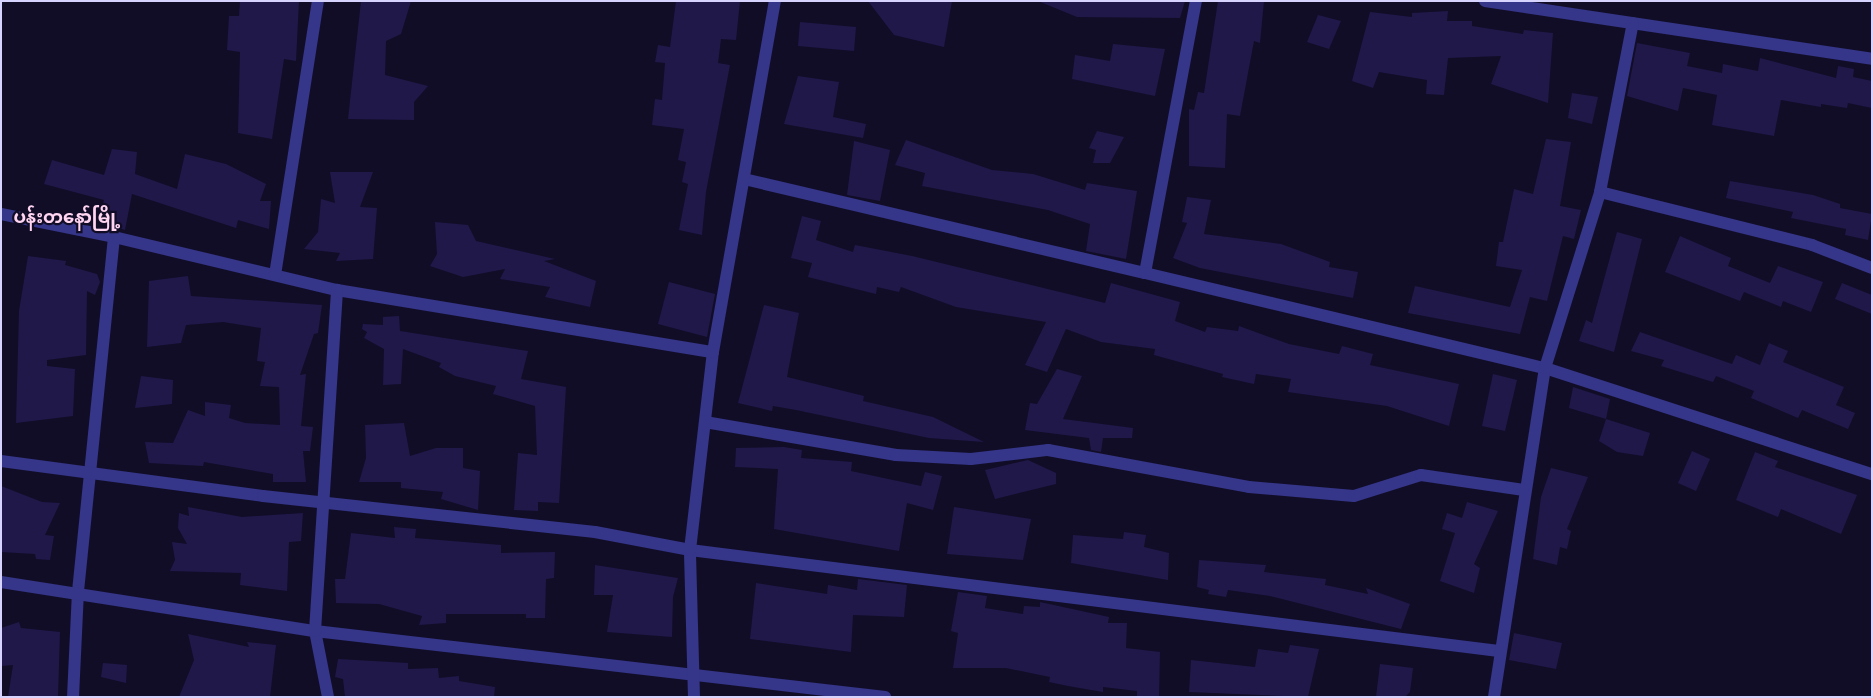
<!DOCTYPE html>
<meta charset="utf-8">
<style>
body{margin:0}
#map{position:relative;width:1873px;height:698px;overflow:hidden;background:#110d27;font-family:"DejaVu Sans","Noto Sans Myanmar",sans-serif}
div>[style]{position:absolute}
.building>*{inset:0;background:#201849}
.minor>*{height:12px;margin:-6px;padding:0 6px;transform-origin:6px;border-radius:6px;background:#353589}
span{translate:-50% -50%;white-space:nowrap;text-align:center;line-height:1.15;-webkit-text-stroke:4.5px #110d27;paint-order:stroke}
.district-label{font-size:18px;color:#ffd5f1;font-weight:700}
.frame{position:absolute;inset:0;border:2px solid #d6d3ff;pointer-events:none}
</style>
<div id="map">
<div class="building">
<i style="clip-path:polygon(240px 1px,299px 1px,296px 61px,284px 59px,272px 139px,238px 133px,240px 52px,227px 50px,229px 16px,239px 16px)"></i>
<i style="clip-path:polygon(361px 1px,411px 1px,401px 34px,386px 41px,385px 75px,428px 86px,414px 102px,414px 120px,348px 119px)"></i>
<i style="clip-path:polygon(676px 1px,740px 1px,736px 40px,721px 39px,718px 63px,730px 65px,706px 192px,702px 235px,679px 230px,688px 184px,682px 182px,686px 162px,678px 160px,684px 129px,652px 125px,655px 99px,662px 100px,665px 63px,655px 62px,658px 45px,670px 47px)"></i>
<i style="clip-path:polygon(868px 1px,952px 1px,944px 47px,894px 35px)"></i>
<i style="clip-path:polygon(1038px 1px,1185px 1px,1180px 18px,1077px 17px)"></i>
<i style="clip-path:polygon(1218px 1px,1264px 1px,1260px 43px,1254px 41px,1240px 116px,1227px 114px,1225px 168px,1189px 166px,1189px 109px,1194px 110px,1198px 92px,1204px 93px)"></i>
<i style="clip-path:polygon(1448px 11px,1447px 21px,1472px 21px,1472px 26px,1523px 34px,1524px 30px,1553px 33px,1548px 103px,1491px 84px,1501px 56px,1448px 58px,1444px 95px,1426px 94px,1427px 80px,1379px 72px,1373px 88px,1352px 81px,1370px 12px,1412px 17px,1412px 13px)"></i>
<i style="clip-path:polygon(1318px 15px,1341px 21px,1329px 49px,1307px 42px)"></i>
<i style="clip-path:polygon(800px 22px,856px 27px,854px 51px,798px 46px)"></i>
<i style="clip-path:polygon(1637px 43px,1690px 53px,1687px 66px,1722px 73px,1723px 64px,1758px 71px,1760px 58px,1836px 78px,1838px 66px,1854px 69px,1853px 77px,1872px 81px,1872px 108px,1848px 103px,1847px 108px,1821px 104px,1821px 107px,1781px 100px,1774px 136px,1712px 125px,1717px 95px,1683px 88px,1678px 111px,1627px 96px)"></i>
<i style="clip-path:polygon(1113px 44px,1165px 49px,1155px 96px,1072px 79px,1075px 55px,1110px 61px)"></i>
<i style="clip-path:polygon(798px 76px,839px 82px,833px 117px,866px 124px,863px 138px,784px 124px)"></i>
<i style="clip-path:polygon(1572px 93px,1598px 97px,1592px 124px,1568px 118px)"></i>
<i style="clip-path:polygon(1097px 131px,1124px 137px,1110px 163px,1093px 163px,1096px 150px,1089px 148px)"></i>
<i style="clip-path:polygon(1546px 139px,1571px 142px,1560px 206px,1581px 210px,1574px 239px,1563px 236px,1547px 301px,1530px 297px,1520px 334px,1408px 313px,1415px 286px,1510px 307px,1522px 270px,1496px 266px,1499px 242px,1503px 242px,1514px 189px,1533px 194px)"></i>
<i style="clip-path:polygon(906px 140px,992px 170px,1033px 174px,1085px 190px,1087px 183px,1137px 191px,1126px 259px,1086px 251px,1090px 224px,1048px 210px,922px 186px,925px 173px,895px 165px)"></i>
<i style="clip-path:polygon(854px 141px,890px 150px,880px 201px,847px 195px)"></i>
<i style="clip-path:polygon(112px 149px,137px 152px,135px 174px,177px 189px,185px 154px,226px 164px,266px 184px,260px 201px,271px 201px,269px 229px,238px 220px,236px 228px,132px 194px,125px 230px,98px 221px,104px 200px,44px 184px,52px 160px,104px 175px)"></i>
<i style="clip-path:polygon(330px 172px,373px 172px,360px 207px,377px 208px,373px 259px,336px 261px,340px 253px,304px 249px,318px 232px,321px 199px,335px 203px)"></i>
<i style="clip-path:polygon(1730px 181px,1813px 195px,1840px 204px,1840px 208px,1872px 214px,1868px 240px,1845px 235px,1846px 229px,1791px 218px,1793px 212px,1726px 198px)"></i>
<i style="clip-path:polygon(1187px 197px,1211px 200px,1204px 234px,1281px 244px,1330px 262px,1329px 267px,1358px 272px,1353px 298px,1200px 268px,1173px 258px,1187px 223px,1182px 222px)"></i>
<i style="clip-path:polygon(802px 216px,821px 221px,816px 240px,853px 252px,855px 245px,912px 256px,1105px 303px,1111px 283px,1180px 302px,1175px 321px,1205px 332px,1207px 327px,1238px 331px,1239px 326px,1289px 344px,1339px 354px,1342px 346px,1373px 354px,1370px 365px,1459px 384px,1449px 426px,1387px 406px,1288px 392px,1291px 379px,1256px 374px,1254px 384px,1222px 377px,1223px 374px,1154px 355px,1155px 349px,1101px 342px,1066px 329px,1047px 372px,1025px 365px,1046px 322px,956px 307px,901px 287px,899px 292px,877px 287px,876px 294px,808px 277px,812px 263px,791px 258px)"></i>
<i style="clip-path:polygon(435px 222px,468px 225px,476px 241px,555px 259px,544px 261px,596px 281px,590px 307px,545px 297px,550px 287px,500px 279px,505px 269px,463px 277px,430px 266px,437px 254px)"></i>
<i style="clip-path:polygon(1617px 232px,1642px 239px,1614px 352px,1579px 341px,1586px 320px,1592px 323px)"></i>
<i style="clip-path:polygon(1680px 236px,1731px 258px,1728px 266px,1770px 283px,1778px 266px,1823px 282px,1811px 312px,1783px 301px,1781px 307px,1744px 292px,1740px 301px,1665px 272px)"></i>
<i style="clip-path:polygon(28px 256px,66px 261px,65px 265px,97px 274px,100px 282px,95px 295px,87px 291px,86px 355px,47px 360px,47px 366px,75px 369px,73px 416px,16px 423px,19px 311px)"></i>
<i style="clip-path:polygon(188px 276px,191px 296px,322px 305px,318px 333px,314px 334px,300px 375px,306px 374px,301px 426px,313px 427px,310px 451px,303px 451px,306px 482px,273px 482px,273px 474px,204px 462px,203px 466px,149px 463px,145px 442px,173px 443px,188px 410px,205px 416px,205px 402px,231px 405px,229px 418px,245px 423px,280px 425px,279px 387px,260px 386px,265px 362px,257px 361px,261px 328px,223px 322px,186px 325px,181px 343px,147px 347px,149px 281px)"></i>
<i style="clip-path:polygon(669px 282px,715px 294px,707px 337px,658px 324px)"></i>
<i style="clip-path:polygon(1842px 283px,1872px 295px,1872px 314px,1835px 299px)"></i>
<i style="clip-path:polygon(764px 305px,799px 313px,787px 377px,864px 396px,863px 401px,933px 417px,984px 442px,929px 438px,796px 410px,773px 406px,772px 411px,738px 403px)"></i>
<i style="clip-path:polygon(399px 316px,400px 331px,528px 351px,521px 379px,566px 387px,559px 503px,538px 502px,538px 511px,514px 510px,518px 453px,537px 455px,535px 406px,493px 394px,496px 386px,455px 376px,439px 367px,441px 363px,403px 349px,401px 384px,383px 385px,384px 349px,364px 338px,367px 332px,362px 329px,363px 324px,383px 325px,383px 317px)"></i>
<i style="clip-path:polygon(1640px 332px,1732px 364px,1736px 355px,1760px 365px,1769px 343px,1788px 351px,1783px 362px,1844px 387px,1836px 405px,1855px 413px,1848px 429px,1802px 410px,1798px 418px,1751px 398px,1754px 391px,1716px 376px,1713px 382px,1661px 366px,1664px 360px,1631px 351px)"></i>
<i style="clip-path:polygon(1057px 369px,1082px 376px,1063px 419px,1133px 428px,1132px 438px,1103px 438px,1101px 452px,1091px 450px,1089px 438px,1025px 430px,1030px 403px,1037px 404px)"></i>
<i style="clip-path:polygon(1493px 374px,1517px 380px,1505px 431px,1482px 426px)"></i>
<i style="clip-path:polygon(141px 376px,173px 380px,172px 404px,135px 408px)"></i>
<i style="clip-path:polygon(1573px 387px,1610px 399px,1606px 419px,1569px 408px)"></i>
<i style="clip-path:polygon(1606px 419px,1650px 433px,1643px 456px,1617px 452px,1599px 441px)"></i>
<i style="clip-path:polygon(404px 423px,410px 456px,436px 448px,463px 448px,463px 468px,480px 471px,478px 510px,441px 499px,443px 492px,401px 488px,401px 482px,359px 482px,366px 458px,365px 425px)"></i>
<i style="clip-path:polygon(784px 447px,802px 450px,801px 458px,852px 462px,851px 471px,921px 486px,925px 472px,942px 476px,933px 510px,907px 503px,899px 551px,774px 529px,778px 469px,735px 467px,736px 448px)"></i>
<i style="clip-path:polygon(1692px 451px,1710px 459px,1696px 491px,1678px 483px)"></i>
<i style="clip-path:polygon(1755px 452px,1778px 461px,1775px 467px,1857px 495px,1841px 534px,1781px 509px,1778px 517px,1736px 500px)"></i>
<i style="clip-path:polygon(1028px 460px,1056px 473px,1056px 484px,995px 499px,985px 470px)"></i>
<i style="clip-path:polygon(1551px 468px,1588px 477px,1567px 529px,1571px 531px,1567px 549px,1560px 547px,1557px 565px,1533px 559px,1541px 497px)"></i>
<i style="clip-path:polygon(1px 486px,42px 502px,60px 503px,45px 535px,54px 536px,50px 560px,36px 559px,35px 554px,1px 552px)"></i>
<i style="clip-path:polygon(1467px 502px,1498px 511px,1474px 564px,1480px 568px,1474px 593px,1440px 581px,1455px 533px,1442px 529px,1447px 513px,1462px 518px)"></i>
<i style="clip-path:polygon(188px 507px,242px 517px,303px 513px,301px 541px,289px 542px,287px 591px,240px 585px,241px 573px,170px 571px,175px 560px,172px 542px,187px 544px,178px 528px,179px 513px,189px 516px)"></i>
<i style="clip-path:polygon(954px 507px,1031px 519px,1023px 560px,947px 554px)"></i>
<i style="clip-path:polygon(394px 527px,416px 529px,415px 538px,501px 545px,501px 553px,555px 552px,554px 578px,546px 579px,545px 618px,526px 618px,526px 614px,446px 614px,446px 623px,419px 625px,422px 616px,379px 604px,336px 603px,335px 579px,345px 579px,351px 533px,395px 538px)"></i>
<i style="clip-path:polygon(1124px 532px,1146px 535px,1144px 547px,1169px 553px,1168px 580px,1071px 563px,1073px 535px,1123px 539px)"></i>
<i style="clip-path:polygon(1199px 560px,1266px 565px,1264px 572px,1326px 579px,1325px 585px,1368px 594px,1366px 588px,1410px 604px,1401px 629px,1270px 596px,1228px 590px,1226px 597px,1208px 594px,1209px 590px,1197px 587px)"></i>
<i style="clip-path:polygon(595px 565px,678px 578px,673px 597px,672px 637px,607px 632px,613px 595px,594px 595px)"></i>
<i style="clip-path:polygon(858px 579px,907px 585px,904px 617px,853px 615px,851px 652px,750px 639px,756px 583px,827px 594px,828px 585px,857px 590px)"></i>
<i style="clip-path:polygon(958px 592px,987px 596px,985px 608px,1023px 614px,1024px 606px,1040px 607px,1040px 602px,1109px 617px,1108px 623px,1127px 623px,1126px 648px,1160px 652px,1159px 697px,1137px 697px,1137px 691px,1103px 687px,1103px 692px,1068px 686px,1049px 682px,1050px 677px,1006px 668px,953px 668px,958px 633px,951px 631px)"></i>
<i style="clip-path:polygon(19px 622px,21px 628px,60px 632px,58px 697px,8px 697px,13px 665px,1px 666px,1px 628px)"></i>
<i style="clip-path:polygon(1514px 633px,1562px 643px,1556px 669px,1509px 660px)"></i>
<i style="clip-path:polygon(188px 634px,249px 647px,247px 642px,276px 645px,270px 697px,179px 697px,194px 660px)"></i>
<i style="clip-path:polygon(1290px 645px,1319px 649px,1308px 697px,1189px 692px,1191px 660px,1255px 667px,1258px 649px,1288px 653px)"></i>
<i style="clip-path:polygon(338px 659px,408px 663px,408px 669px,438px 668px,439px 678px,459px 676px,459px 681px,495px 687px,494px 697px,345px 697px,343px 679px,335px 677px)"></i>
<i style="clip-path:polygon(103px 663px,127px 665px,126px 683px,101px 677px)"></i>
<i style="clip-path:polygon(1380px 664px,1413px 668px,1410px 692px,1405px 697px,1376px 697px)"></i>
</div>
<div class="minor">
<i style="left:1485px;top:1px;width:391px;rotate:8.5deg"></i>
<i style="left:744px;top:179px;width:412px;rotate:13.2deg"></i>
<i style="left:1145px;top:273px;width:277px;rotate:-79.4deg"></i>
<i style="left:1600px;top:192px;width:219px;rotate:14deg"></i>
<i style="left:1812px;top:245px;width:64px;rotate:21deg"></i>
<i style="left:1px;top:214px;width:115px;rotate:11.5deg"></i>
<i style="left:114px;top:237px;width:356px;rotate:95.8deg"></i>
<i style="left:78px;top:591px;width:106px;rotate:92.7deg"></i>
<i style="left:114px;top:237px;width:229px;rotate:13.4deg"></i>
<i style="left:337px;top:290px;width:381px;rotate:9.4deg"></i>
<i style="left:1145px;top:273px;width:411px;rotate:13.4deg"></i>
<i style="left:1545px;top:368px;width:344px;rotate:18deg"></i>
<i style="left:275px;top:275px;width:277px;rotate:-81.1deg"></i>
<i style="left:705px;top:422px;width:194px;rotate:9.8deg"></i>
<i style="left:896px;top:455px;width:75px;rotate:3.1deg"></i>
<i style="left:971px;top:459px;width:78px;rotate:-6.7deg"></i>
<i style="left:1048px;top:450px;width:204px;rotate:10.4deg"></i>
<i style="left:1249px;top:487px;width:105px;rotate:4.9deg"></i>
<i style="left:1354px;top:496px;width:70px;rotate:-17.4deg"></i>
<i style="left:1421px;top:475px;width:104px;rotate:8.3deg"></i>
<i style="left:1px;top:461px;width:264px;rotate:7.6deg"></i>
<i style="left:263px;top:496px;width:334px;rotate:6.2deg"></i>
<i style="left:595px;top:532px;width:97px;rotate:10.7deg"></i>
<i style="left:690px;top:550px;width:815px;rotate:7.12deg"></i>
<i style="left:1px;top:582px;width:318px;rotate:8.9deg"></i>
<i style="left:315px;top:631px;width:574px;rotate:6.6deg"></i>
<i style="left:328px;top:697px;width:67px;rotate:-101.1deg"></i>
<i style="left:315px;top:631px;width:342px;rotate:-86.3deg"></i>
<i style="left:694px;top:697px;width:147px;rotate:-91.6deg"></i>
<i style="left:690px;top:550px;width:199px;rotate:-83.4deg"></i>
<i style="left:713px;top:352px;width:356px;rotate:-80deg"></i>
<i style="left:1494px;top:697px;width:333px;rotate:-81.2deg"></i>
<i style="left:1545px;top:368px;width:184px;rotate:-72.6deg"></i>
<i style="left:1600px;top:192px;width:172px;rotate:-79deg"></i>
</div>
<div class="district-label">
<span style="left:67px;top:217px">ပန်းတနော်မြို့</span>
</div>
<div class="frame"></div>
</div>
